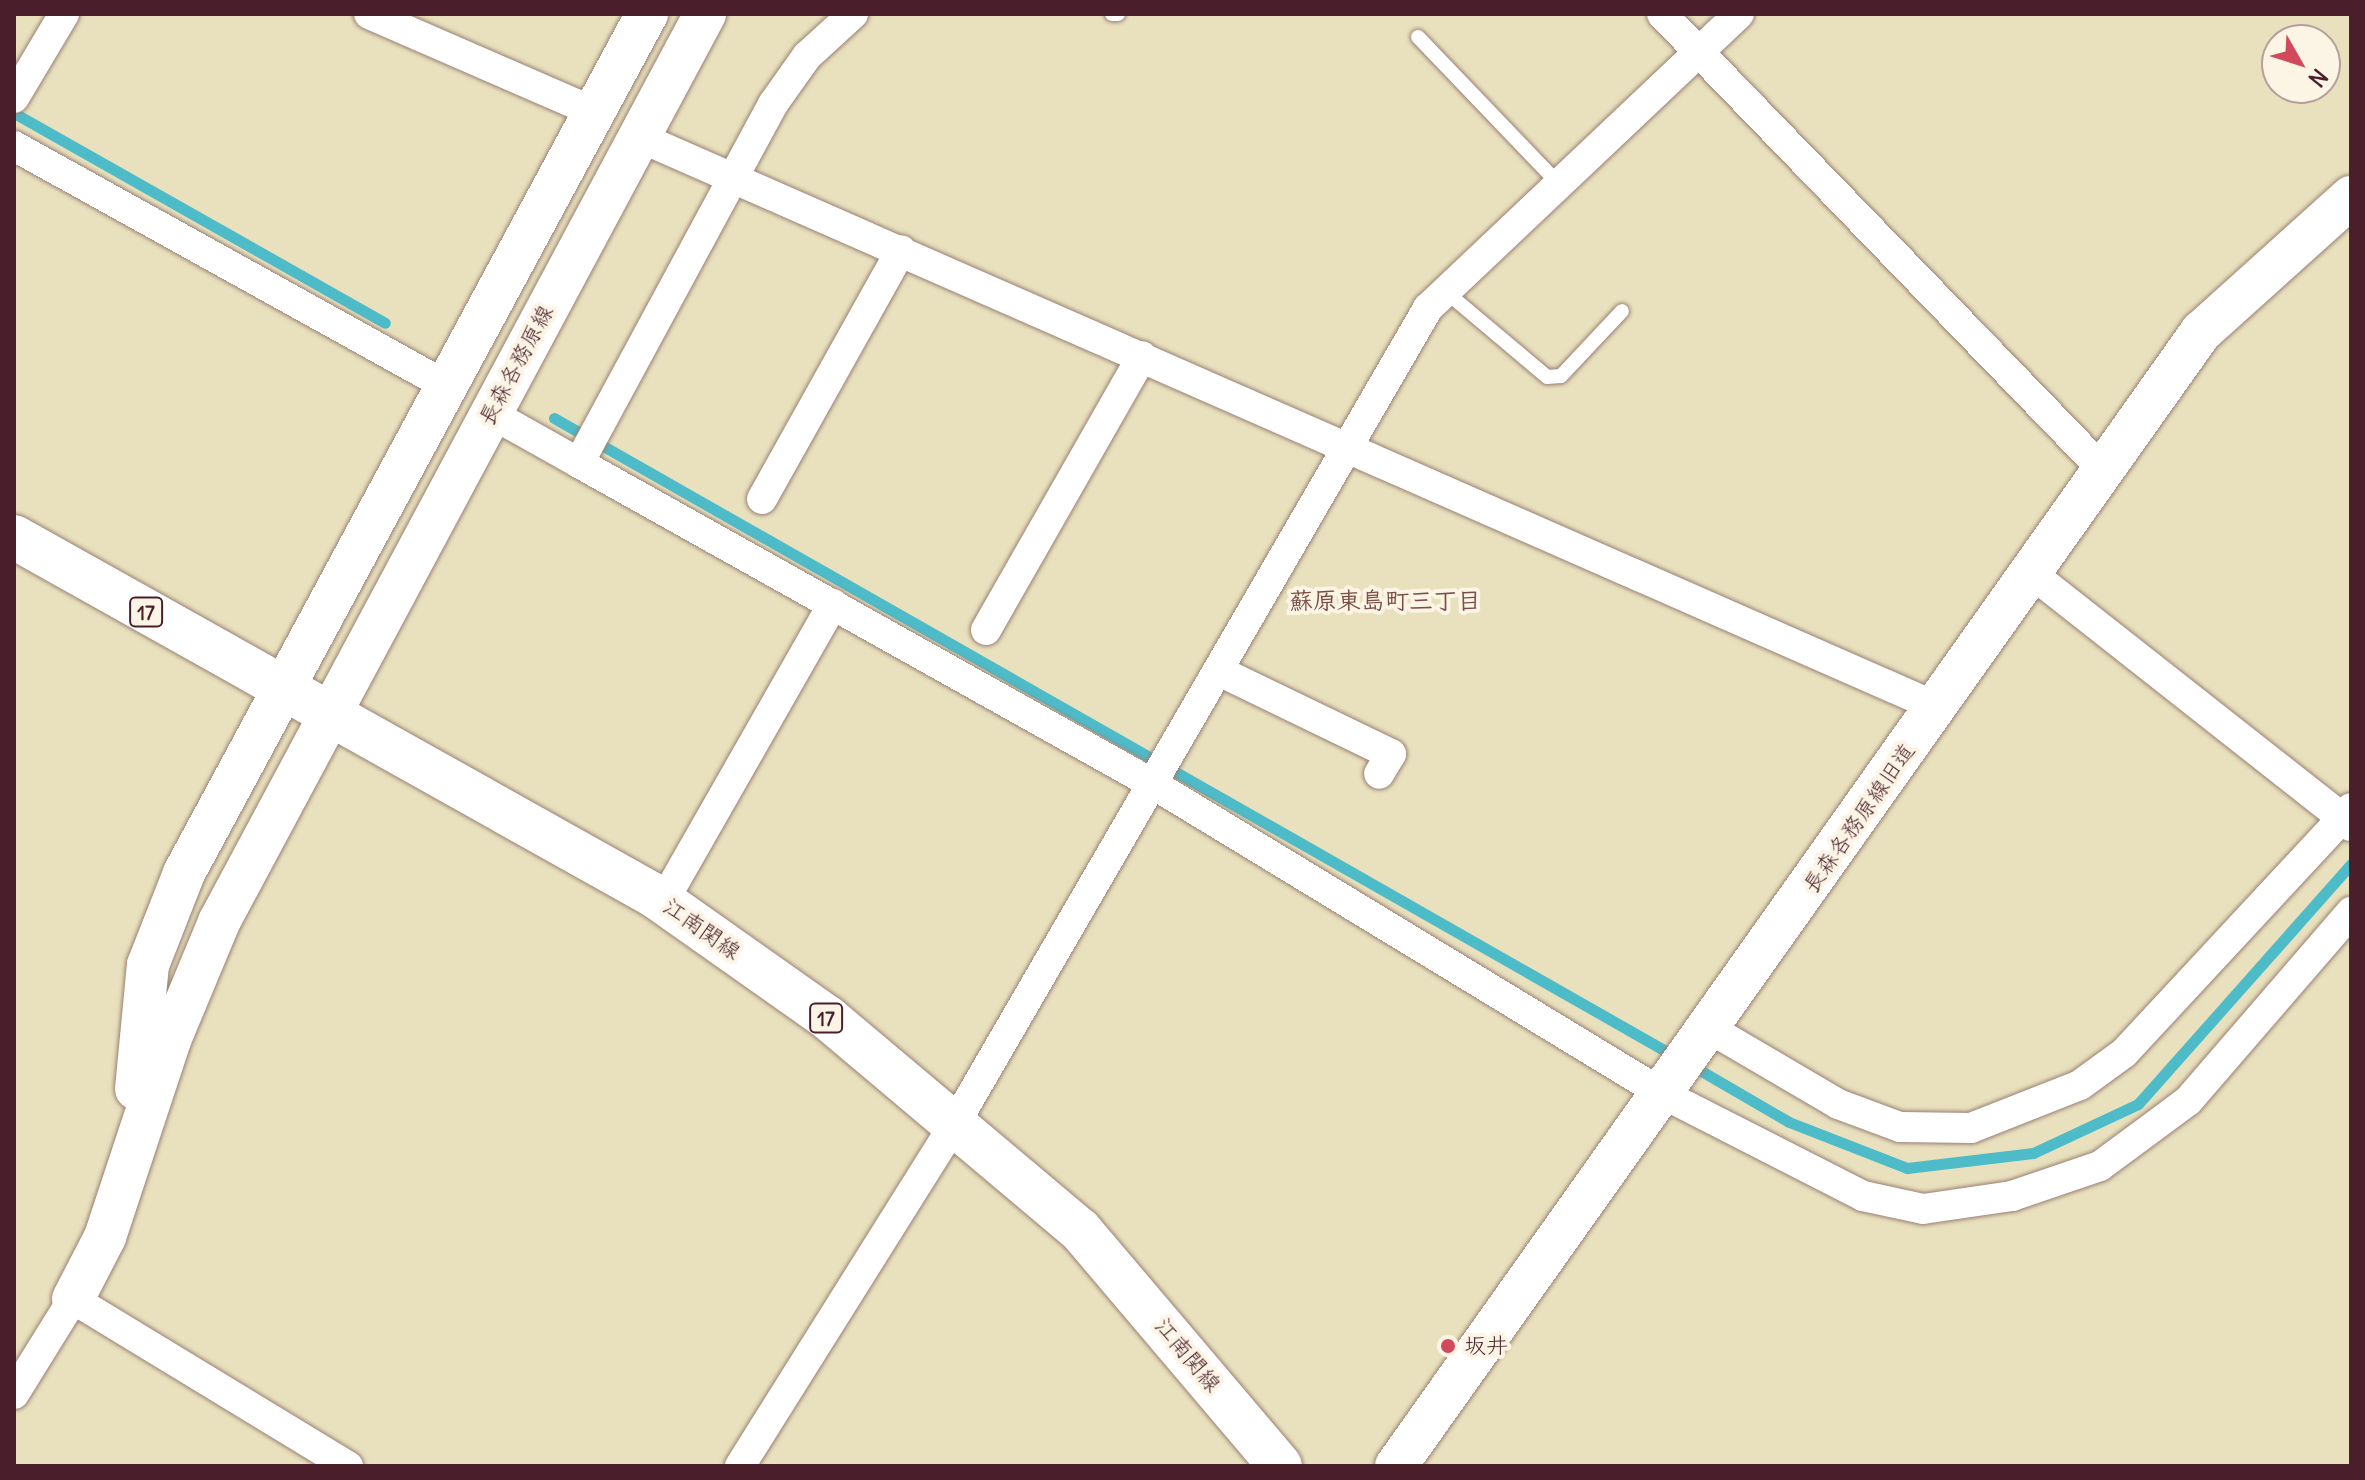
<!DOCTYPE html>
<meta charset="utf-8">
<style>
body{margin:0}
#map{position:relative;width:2365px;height:1480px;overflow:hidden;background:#e9e1be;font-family:Delius,"Klee One",sans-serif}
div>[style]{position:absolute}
.stream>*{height:11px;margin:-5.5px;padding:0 5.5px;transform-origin:5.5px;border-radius:5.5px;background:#4ebbc9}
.roads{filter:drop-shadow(0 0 2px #9a8074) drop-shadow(0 0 2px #9a8074)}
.lane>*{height:14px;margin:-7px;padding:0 7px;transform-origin:7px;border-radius:7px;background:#fff}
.street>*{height:30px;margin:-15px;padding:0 15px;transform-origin:15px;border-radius:15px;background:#fff}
.secondary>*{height:42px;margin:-21px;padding:0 21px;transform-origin:21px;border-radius:21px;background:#fff}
.primary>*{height:44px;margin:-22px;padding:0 22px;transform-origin:22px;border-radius:22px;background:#fff}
.dots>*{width:22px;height:22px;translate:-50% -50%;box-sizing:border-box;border:4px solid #fcf5e5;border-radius:50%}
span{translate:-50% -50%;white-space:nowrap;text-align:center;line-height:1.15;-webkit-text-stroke:8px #fcf5e5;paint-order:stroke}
.shield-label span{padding:2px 6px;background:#fcf5e5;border:2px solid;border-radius:6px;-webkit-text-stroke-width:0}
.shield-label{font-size:20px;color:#4a1f2b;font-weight:700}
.street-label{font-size:22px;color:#4a1f2b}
.poi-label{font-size:22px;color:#4a1f2b}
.left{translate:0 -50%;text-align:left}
.neighbourhood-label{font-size:24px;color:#7b4e48;font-weight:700}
.frame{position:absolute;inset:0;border:16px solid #4a1f2b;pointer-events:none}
.north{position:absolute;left:2261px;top:24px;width:80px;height:80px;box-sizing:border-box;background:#fcf5e5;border:2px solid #b59f9b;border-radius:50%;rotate:129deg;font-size:22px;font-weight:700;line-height:32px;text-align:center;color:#4a1f2b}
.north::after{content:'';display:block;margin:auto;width:28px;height:36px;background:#d1495b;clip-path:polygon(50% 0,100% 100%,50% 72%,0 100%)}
</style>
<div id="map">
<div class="stream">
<i style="left:14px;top:113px;width:426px;rotate:29.5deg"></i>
<i style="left:554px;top:418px;width:1291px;rotate:29.66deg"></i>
<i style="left:1691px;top:1065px;width:113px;rotate:30.2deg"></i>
<i style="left:1789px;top:1122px;width:127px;rotate:21.3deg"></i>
<i style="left:1907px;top:1168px;width:127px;rotate:-6.8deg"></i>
<i style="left:2033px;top:1153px;width:116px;rotate:-25deg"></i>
<i style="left:2138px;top:1104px;width:321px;rotate:-48.4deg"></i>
</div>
<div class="roads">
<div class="lane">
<i style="left:1112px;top:14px;width:6px"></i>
<i style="left:1418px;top:37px;width:204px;rotate:46.2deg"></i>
<i style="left:1445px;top:291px;width:133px;rotate:40.1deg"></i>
<i style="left:1547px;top:377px;width:14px;rotate:-4deg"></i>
<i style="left:1561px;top:376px;width:89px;rotate:-46.8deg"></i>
</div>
<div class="street">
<i style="left:369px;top:14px;width:245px;rotate:23.5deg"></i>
<i style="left:853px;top:14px;width:62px;rotate:137.6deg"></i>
<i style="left:807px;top:56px;width:59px;rotate:125.3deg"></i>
<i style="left:773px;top:104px;width:408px;rotate:118.4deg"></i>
<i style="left:579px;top:463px;width:658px;rotate:29.22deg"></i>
<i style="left:1153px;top:784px;width:599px;rotate:31.28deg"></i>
<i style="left:1665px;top:1095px;width:222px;rotate:27deg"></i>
<i style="left:1863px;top:1196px;width:61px;rotate:12.2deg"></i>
<i style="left:1923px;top:1209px;width:90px;rotate:-8.3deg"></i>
<i style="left:2012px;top:1196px;width:93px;rotate:-18.8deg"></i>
<i style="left:2100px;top:1166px;width:109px;rotate:-36.5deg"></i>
<i style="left:2188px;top:1101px;width:250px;rotate:-49.2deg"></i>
<i style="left:1662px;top:14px;width:634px;rotate:45.96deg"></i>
<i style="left:14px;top:98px;width:98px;rotate:-59.2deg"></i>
<i style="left:639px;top:137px;width:1418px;rotate:23.71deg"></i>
<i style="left:14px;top:146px;width:489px;rotate:29deg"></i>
<i style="left:490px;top:413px;width:102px;rotate:29.3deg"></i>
<i style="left:762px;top:499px;width:285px;rotate:-60.8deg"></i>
<i style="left:2031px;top:573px;width:396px;rotate:38.2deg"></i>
<i style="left:2342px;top:818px;width:13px;rotate:-48deg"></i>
<i style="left:986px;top:630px;width:315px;rotate:-60.3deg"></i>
<i style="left:1219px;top:671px;width:191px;rotate:25.8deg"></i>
<i style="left:1391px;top:754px;width:23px;rotate:121deg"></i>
<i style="left:663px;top:902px;width:343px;rotate:-60.3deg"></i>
<i style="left:1712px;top:1030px;width:146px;rotate:30.4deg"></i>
<i style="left:1838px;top:1104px;width:66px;rotate:20.4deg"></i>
<i style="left:1900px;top:1127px;width:71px;rotate:0.8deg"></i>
<i style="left:1971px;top:1128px;width:117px;rotate:-21.5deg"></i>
<i style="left:2080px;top:1085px;width:54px;rotate:-36deg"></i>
<i style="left:2124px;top:1053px;width:321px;rotate:-47.1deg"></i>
<i style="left:2342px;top:818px;width:12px;rotate:42deg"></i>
<i style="left:14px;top:1394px;width:112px;rotate:-58.2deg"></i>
<i style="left:73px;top:1299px;width:322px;rotate:31.3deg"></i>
<i style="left:740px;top:1466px;width:408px;rotate:-57.9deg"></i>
<i style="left:957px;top:1120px;width:939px;rotate:-59.88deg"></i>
<i style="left:1428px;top:308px;width:428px;rotate:-43.4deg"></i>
</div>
<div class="secondary">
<i style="left:136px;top:1089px;width:125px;rotate:-84.5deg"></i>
<i style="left:148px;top:965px;width:99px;rotate:-68.6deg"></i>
<i style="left:184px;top:873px;width:976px;rotate:-61.68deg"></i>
<i style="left:73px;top:1299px;width:70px;rotate:-62.7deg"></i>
<i style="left:105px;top:1237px;width:207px;rotate:-71.7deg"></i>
<i style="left:170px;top:1040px;width:128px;rotate:-67.4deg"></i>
<i style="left:219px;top:922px;width:1030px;rotate:-61.84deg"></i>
<i style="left:1396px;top:1466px;width:1391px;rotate:-54.63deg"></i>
<i style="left:2201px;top:332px;width:202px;rotate:-42deg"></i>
</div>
<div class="primary">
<i style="left:14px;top:537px;width:735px;rotate:29.25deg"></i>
<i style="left:655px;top:896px;width:212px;rotate:35.2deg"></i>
<i style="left:828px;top:1018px;width:329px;rotate:40.1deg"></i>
<i style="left:1080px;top:1230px;width:309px;rotate:49.7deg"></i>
</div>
</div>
<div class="dots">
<i style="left:1448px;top:1346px;background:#d1495b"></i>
</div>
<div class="shield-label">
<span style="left:146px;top:612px">17</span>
<span style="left:826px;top:1018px">17</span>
</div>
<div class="street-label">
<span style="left:516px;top:365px;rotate:-62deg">長森各務原線</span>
<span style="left:1859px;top:818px;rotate:-55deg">長森各務原線旧道</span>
<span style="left:702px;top:929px;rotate:35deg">江南関線</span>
<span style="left:1188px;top:1355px;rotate:50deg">江南関線</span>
</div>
<div class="poi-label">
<span class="left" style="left:1464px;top:1346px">坂井</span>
</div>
<div class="neighbourhood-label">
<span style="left:1385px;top:601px">蘇原東島町三丁目</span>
</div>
<div class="frame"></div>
<div class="north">N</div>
</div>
